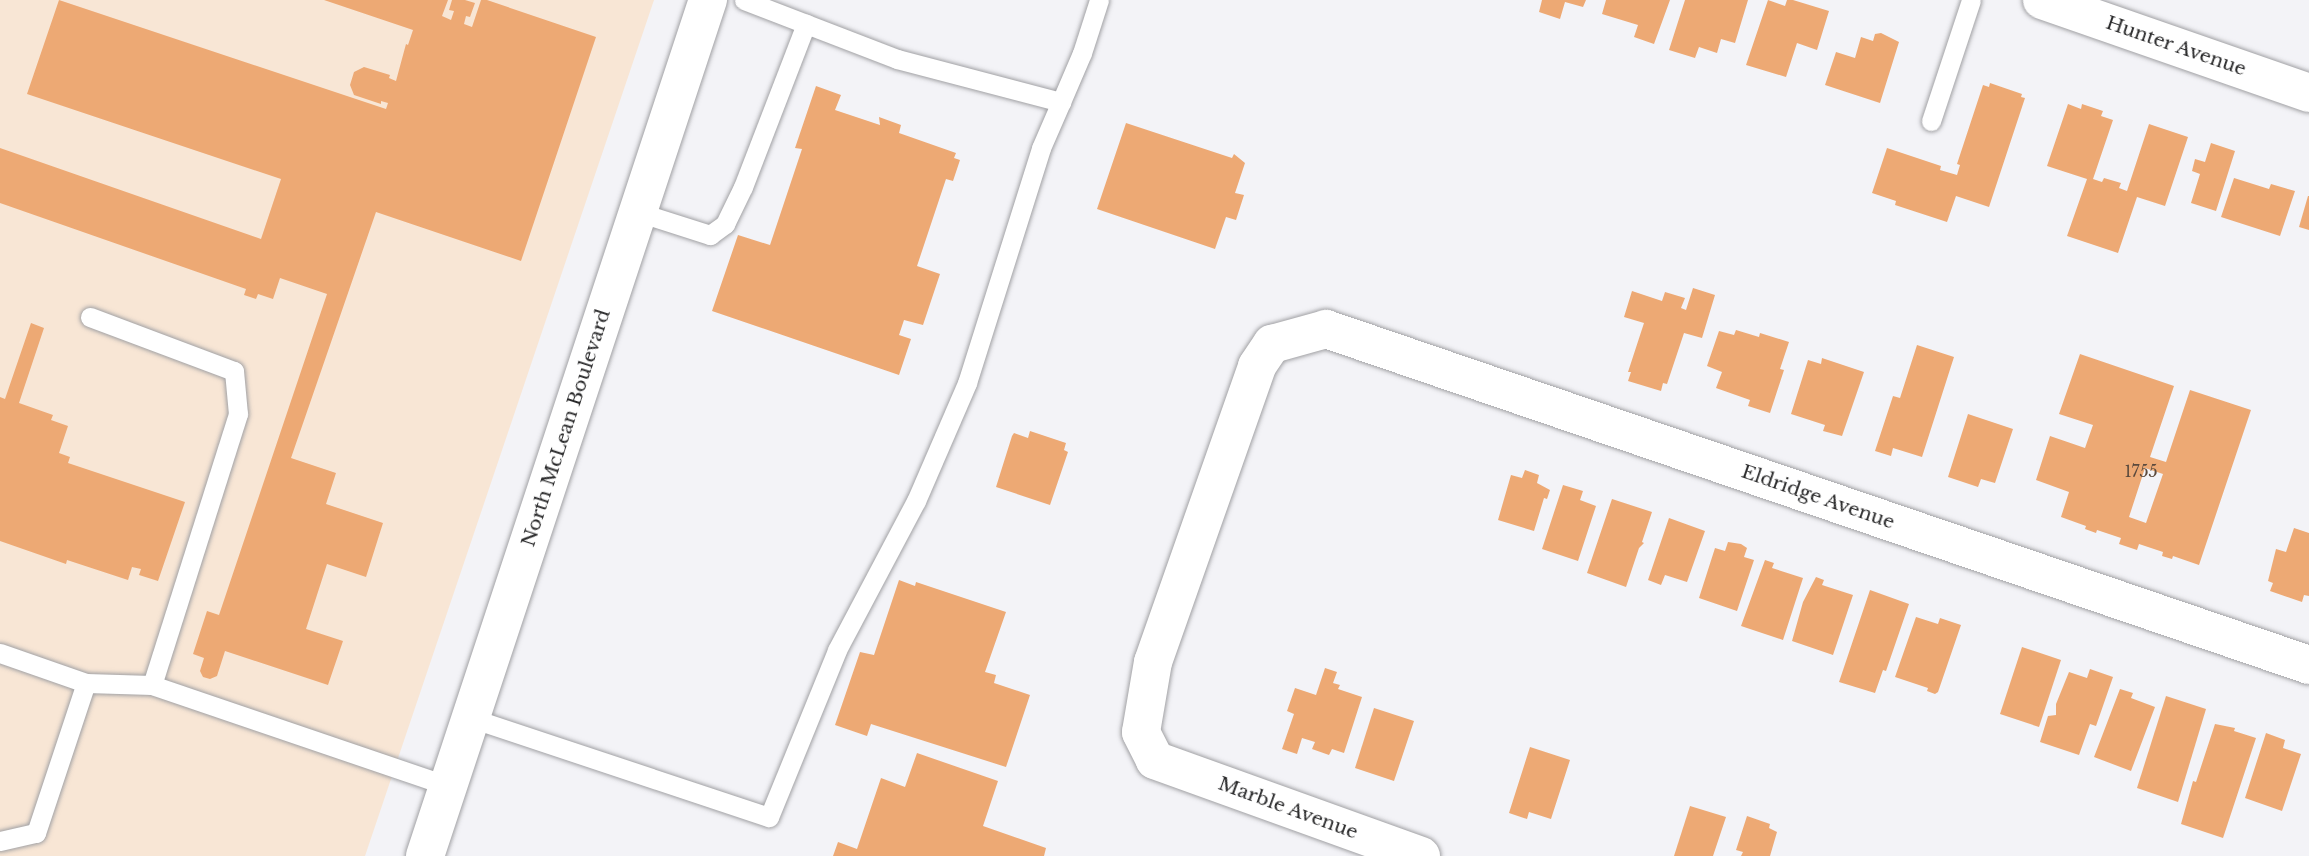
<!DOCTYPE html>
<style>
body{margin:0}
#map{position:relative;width:2309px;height:856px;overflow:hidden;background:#f3f3f7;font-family:"Libre Baskerville",serif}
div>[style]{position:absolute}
.industrial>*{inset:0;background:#f8e6d5}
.building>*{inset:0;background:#eda974}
.roads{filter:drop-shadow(0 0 2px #a1a1a4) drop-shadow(0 0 2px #a1a1a4)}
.service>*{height:19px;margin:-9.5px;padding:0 9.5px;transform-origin:9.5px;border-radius:9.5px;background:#fff}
.minor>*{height:38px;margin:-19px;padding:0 19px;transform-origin:19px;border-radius:19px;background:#fff}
.secondary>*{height:38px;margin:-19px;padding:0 19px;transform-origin:19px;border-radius:19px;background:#fff}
span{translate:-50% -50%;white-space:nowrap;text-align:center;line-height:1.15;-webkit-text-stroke:5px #fff;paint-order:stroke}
.number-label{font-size:16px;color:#5b4a3d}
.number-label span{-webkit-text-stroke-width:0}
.street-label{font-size:19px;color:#2a2a2b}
</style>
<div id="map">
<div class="industrial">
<i style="clip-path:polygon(0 0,654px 0,365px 856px,0 856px)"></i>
</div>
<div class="building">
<i style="clip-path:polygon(59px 0,386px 109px,388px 103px,381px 101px,381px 104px,354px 95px,350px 85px,354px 72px,364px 67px,390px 75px,389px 78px,396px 81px,406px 44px,408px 45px,413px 30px,324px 0,448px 0,442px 16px,451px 20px,454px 11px,449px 10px,452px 0,465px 0,475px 3px,470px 17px,466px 16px,464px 24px,472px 27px,481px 0,487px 0,596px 37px,521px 261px,376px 212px,291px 458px,336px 473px,326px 504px,383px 523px,366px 577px,327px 564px,306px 629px,343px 641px,328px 685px,225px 651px,217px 676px,210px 679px,203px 677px,200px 671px,204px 658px,193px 654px,207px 611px,219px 615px,327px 294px,280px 278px,273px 299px,258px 294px,256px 299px,244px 295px,246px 289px,0 203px,0 148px,261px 239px,281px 179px,27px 94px)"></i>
<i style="clip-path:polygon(1542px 0,1586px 0,1583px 7px,1565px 2px,1560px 19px,1539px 12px)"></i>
<i style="clip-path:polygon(1606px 0,1670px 0,1654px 44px,1634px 37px,1638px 25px,1602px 14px)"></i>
<i style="clip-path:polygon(1685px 0,1748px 0,1735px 43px,1721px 39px,1717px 53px,1699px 47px,1695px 58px,1669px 50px)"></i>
<i style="clip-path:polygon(1768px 0,1785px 6px,1787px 0,1793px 0,1829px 11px,1817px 50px,1797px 43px,1786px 77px,1746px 65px)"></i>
<i style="clip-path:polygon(1881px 33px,1899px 42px,1880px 103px,1825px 85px,1836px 52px,1855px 58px,1861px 37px,1873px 41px,1875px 34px)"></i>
<i style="clip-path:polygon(1990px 83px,2022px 94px,2021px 97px,2025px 98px,1989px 207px,1956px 196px,1947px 222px,1895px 205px,1896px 201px,1872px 193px,1887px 148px,1941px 166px,1940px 170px,1957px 175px,1960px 165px,1957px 164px,1983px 85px,1989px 87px)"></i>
<i style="clip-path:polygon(816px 86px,841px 95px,835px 110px,880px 125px,879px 117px,901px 125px,899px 133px,956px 153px,954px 158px,960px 160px,953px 181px,946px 179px,917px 266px,940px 274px,923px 325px,904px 320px,899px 335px,911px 339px,899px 375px,712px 311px,738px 235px,770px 245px,802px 149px,795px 148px)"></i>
<i style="clip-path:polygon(2068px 104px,2081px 109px,2082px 104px,2103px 111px,2101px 116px,2113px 120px,2093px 179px,2102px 182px,2104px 178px,2121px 183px,2119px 188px,2127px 191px,2149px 124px,2188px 137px,2165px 206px,2137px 197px,2118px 253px,2067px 236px,2087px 179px,2047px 166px)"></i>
<i style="clip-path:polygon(1126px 123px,1232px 158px,1234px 154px,1245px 163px,1235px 193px,1244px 195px,1236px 220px,1226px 217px,1215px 249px,1097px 209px)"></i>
<i style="clip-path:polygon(2211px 143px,2235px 151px,2216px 211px,2191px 203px,2200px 174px,2192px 171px,2195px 159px,2205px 162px)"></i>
<i style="clip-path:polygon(2234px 178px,2269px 189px,2271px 184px,2295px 191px,2280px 236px,2221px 217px)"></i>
<i style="clip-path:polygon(2308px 196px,2309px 196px,2309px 230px,2299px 227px)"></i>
<i style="clip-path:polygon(1693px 288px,1715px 295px,1702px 338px,1684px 333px,1667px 384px,1663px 383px,1661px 391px,1628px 381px,1631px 372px,1628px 372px,1644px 323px,1624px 317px,1632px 291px,1662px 301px,1665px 292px,1685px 298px,1681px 308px,1686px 310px)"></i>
<i style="clip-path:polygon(31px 323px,44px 328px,19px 403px,53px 415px,51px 420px,68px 426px,59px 453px,70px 457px,68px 463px,185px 502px,158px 581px,139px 575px,141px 569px,132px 567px,128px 580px,67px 560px,66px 564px,0 541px,0 397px,5px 399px)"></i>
<i style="clip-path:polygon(1736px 330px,1759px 337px,1760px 333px,1789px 342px,1780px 369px,1784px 370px,1770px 413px,1748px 406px,1750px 400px,1716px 388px,1722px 372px,1707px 366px,1719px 331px,1734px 335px)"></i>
<i style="clip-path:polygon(1917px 345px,1954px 357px,1922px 457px,1893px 448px,1891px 456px,1875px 451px,1893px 396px,1900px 398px)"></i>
<i style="clip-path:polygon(evenodd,2080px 354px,2174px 386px,2150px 457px,2166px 462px,2190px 390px,2251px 410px,2199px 565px,2173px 556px,2172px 559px,2162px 556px,2163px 552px,2139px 544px,2137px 550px,2119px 544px,2121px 538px,2097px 530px,2096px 533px,2085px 529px,2086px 526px,2061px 517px,2069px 492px,2036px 480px,2050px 436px,2085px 448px,2093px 425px,2059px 414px,2080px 354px,2145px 468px,2163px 474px,2146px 523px,2129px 517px,2145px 468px)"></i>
<i style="clip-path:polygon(1822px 358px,1864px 372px,1842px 436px,1823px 431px,1825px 425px,1791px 414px,1808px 360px,1821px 364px)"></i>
<i style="clip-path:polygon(1968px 414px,2013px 429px,1995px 483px,1981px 479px,1978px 487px,1948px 477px)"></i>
<i style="clip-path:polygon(1030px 431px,1066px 443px,1064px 450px,1068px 452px,1050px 505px,996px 487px,1012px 436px,1014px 433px,1028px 438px)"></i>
<i style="clip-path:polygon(1525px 470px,1539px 475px,1537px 483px,1550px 490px,1547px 499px,1544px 498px,1534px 531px,1498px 520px,1511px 475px,1522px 478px)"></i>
<i style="clip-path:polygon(1563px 485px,1583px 491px,1580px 500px,1596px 506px,1578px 561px,1542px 549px)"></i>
<i style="clip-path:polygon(1612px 499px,1652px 512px,1642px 542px,1644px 543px,1639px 548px,1626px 587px,1587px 573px)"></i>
<i style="clip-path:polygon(1669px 518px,1705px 531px,1687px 582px,1665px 575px,1661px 585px,1648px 580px)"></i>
<i style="clip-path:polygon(2294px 528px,2309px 533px,2309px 596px,2304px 595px,2302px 602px,2270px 591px,2273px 583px,2268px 581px,2276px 549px,2286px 552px)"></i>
<i style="clip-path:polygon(1728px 542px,1741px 544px,1747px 548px,1744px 557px,1754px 560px,1737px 611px,1699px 598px,1715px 548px,1725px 551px)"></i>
<i style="clip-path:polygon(1765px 560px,1774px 563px,1772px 568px,1803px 578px,1783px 640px,1741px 626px)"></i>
<i style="clip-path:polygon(1816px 577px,1824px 580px,1822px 585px,1853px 595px,1833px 655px,1792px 641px,1803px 602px)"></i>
<i style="clip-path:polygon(899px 580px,915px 586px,916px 582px,1006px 612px,985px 672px,996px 675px,994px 683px,1030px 695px,1006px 767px,871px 724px,867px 736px,835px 725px,860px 652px,874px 655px)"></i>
<i style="clip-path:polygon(1870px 590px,1909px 604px,1886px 671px,1883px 670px,1875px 693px,1839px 682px)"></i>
<i style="clip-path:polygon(1916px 617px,1938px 624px,1940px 618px,1961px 625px,1938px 692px,1935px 694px,1927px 691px,1928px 688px,1895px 677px)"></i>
<i style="clip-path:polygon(2022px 647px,2061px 660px,2039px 727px,2000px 714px)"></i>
<i style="clip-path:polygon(1325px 668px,1337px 672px,1333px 683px,1340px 685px,1338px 689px,1362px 697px,1344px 753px,1332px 749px,1329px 755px,1312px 749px,1315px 742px,1302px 738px,1297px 754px,1282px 749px,1294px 714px,1287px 711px,1295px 688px,1316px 695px)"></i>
<i style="clip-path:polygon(2090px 669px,2113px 677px,2096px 726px,2090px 724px,2079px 755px,2040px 742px,2048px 716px,2056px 715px,2056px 704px,2069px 672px,2087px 678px)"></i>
<i style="clip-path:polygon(2120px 689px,2133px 693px,2131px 698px,2155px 707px,2131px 771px,2094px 757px)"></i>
<i style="clip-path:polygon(2166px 696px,2206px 709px,2178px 802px,2137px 788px)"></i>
<i style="clip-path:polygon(1374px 708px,1414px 721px,1394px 781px,1355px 768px)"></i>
<i style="clip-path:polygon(2215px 724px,2235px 728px,2234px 731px,2256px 738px,2223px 838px,2181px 824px,2193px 781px,2196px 782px)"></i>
<i style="clip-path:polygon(2266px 733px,2285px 740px,2283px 748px,2301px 754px,2282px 811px,2245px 798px)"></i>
<i style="clip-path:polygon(1530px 747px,1570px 760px,1551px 819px,1529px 812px,1527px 819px,1509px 813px)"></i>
<i style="clip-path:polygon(917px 753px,998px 781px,983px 826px,1046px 848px,1044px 856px,833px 856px,838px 842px,857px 849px,881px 778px,905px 787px)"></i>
<i style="clip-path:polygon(1690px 806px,1726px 817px,1713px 856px,1674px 856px)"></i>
<i style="clip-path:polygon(1747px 816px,1770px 824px,1769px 828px,1777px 832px,1770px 856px,1741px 856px,1743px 852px,1736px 850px)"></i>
</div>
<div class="roads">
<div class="service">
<i style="left:744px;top:0;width:164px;rotate:21.1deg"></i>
<i style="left:897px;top:59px;width:170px;rotate:14.7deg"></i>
<i style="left:1061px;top:102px;width:53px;rotate:-66.8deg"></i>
<i style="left:1082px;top:53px;width:56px;rotate:-72.2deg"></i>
<i style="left:1931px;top:121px;width:127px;rotate:-71.7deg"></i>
<i style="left:638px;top:212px;width:76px;rotate:17.7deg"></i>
<i style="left:710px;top:235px;width:19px;rotate:-36deg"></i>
<i style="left:725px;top:224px;width:41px;rotate:-64.1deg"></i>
<i style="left:743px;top:187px;width:175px;rotate:-68.9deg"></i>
<i style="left:90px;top:317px;width:154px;rotate:20.6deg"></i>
<i style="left:234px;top:371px;width:43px;rotate:84.7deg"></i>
<i style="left:238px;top:414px;width:284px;rotate:107.6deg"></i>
<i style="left:0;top:653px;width:91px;rotate:19.2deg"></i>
<i style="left:86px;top:683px;width:66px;rotate:1.7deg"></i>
<i style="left:152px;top:685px;width:313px;rotate:18.8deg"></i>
<i style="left:471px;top:718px;width:314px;rotate:18.4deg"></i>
<i style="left:769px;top:817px;width:180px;rotate:-67.8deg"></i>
<i style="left:837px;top:650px;width:169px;rotate:-62.1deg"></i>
<i style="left:916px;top:501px;width:129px;rotate:-66.6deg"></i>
<i style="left:967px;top:383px;width:246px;rotate:-72.5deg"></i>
<i style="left:1041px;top:148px;width:50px;rotate:-66.5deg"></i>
<i style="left:0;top:841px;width:37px;rotate:-13deg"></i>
<i style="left:36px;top:833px;width:158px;rotate:-71.6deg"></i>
</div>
<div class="minor">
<i style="left:2042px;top:0;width:283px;rotate:19.2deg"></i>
<i style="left:1421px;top:856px;width:283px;rotate:-160.2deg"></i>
<i style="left:1155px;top:760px;width:31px;rotate:-117deg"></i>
<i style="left:1141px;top:732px;width:71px;rotate:-80.3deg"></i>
<i style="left:1153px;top:662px;width:314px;rotate:-70.6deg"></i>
<i style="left:1257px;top:366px;width:27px;rotate:-56deg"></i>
<i style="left:1272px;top:344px;width:56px;rotate:-15.5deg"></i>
<i style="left:1326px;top:329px;width:1039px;rotate:18.87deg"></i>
</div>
<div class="secondary">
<i style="left:425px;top:856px;width:902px;rotate:-71.71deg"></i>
</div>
</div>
<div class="number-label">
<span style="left:2141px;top:471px">1755</span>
</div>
<div class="street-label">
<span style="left:2176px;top:46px;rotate:19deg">Hunter Avenue</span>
<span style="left:566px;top:428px;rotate:-72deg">North McLean Boulevard</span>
<span style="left:1818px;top:497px;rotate:19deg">Eldridge Avenue</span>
<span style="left:1288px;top:808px;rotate:20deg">Marble Avenue</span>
</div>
</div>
